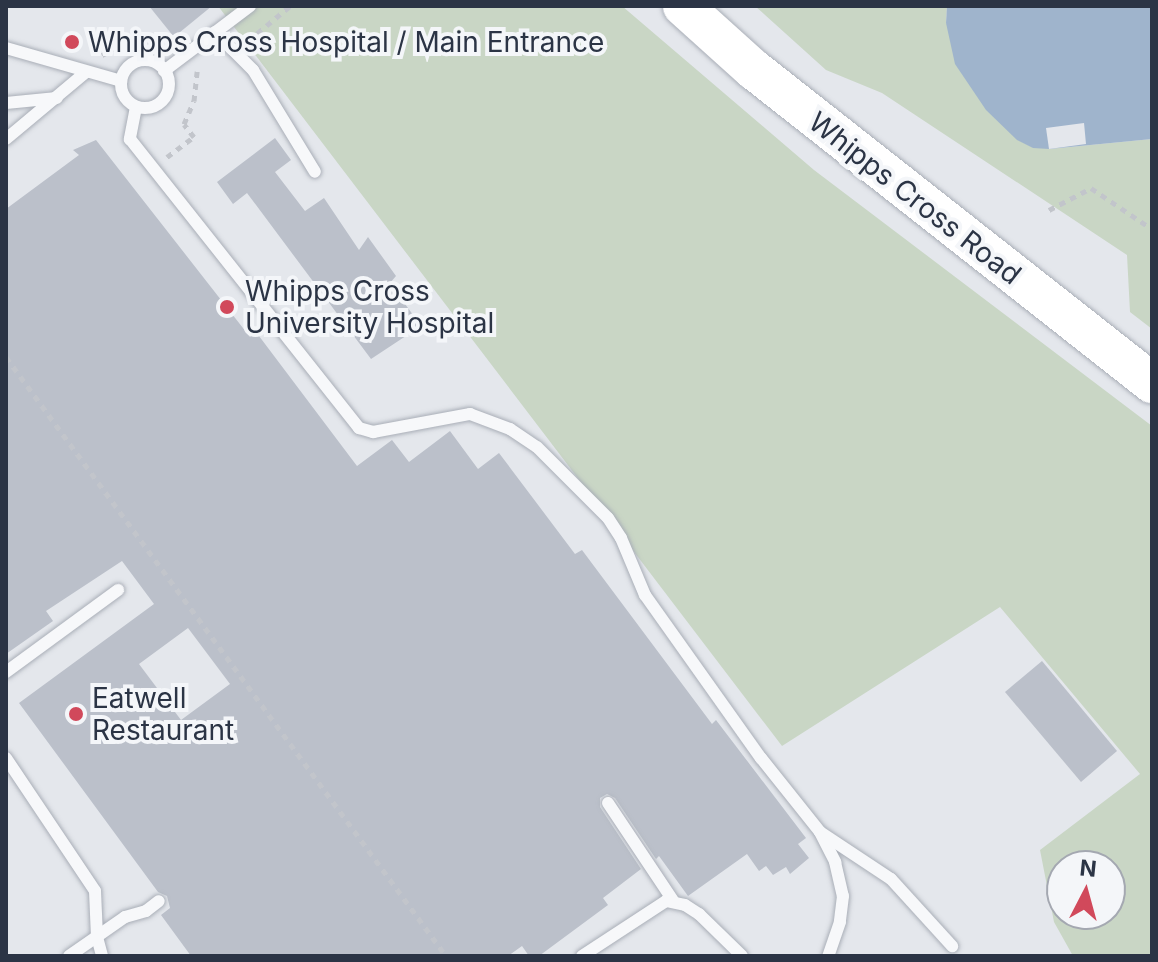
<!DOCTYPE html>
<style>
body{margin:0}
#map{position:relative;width:1158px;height:962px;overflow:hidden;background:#e4e7ec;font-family:Inter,sans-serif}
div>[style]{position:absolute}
.green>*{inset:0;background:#c9d6c5}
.water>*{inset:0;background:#9fb4cc}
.pier>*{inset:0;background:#e4e7ec}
.building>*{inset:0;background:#bbc0ca}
.path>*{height:5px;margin-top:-2.5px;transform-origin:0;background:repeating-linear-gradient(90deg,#c2c5cb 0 6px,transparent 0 12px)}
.roads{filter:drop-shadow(0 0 2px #a9aeb7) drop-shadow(0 0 2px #a9aeb7)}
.lane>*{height:12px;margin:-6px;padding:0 6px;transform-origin:6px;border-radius:6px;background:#f7f8fa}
.lane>.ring{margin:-6px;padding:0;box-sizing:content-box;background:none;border:12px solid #f7f8fa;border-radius:50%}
.primary>*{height:40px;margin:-20px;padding:0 20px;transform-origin:20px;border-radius:20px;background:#fff}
.dots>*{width:22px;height:22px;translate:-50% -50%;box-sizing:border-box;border:4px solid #f4f6f9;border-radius:50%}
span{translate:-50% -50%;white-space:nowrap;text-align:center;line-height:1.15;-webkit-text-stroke:8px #f4f6f9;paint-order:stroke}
.poi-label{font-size:28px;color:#2b3445}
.left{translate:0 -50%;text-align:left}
.street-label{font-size:28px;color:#2b3445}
.frame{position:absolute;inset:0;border:8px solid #2b3445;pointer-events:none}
.north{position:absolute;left:1046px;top:850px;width:80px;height:80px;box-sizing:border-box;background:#f4f6f9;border:2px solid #a4a8b1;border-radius:50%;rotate:6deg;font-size:22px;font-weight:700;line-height:32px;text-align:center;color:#2b3445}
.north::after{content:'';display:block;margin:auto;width:28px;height:36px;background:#d1495b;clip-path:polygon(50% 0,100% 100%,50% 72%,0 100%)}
</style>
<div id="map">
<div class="green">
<i style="clip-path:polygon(evenodd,218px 6px,622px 6px,814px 170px,1152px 426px,1152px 956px,1073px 956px,1054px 922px,1040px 850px,1140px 774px,1000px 607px,782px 746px,218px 6px,1062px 866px,1110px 866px,1110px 914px,1062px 914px,1062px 866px)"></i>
<i style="clip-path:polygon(755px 6px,947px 6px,946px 23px,1049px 149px,1152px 139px,1152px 329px,1130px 312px,1127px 255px,882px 93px,826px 70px)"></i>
</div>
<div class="water">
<i style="clip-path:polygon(947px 6px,1152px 6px,1152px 139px,1049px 149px,1033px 148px,1017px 140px,986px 110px,955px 64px,946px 23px)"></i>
</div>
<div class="pier">
<i style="clip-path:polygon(1084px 123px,1086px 144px,1049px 149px,1046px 128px)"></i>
</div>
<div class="building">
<i style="clip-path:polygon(149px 6px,212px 6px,174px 37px)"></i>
<i style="clip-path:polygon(275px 138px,291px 160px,275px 172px,305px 211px,324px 198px,359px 250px,368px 237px,396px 276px,390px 283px,421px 326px,371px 359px,247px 193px,233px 204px,217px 182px)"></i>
<i style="clip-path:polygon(evenodd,96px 140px,250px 337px,256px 332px,357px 466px,392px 440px,409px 462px,450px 431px,478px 469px,499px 453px,575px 554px,582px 550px,712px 724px,716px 720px,806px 838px,798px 844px,809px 858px,790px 874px,786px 867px,773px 875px,766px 866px,759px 871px,747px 854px,688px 896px,659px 856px,656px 859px,615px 798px,607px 794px,600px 798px,600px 807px,641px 869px,603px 898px,608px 905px,539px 956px,529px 956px,522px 946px,508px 956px,191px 956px,161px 915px,170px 908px,167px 896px,158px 892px,19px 703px,154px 604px,122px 561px,46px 611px,53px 621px,6px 654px,6px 209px,79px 155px,73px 150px,96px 140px,188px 628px,230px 684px,181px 720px,139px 664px,188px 628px)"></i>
<i style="clip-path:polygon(1042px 661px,1117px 751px,1081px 782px,1005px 692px)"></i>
</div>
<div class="path">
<i style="left:248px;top:41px;width:55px;rotate:-39.8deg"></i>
<i style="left:102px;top:55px;width:34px;rotate:-27deg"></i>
<i style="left:132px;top:40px;width:36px;rotate:6deg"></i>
<i style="left:167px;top:157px;width:34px;rotate:-37deg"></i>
<i style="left:194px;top:137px;width:16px;rotate:-128deg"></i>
<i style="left:184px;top:124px;width:25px;rotate:-67deg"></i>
<i style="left:194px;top:101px;width:30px;rotate:-84deg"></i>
<i style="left:1049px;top:210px;width:47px;rotate:-27.6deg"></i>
<i style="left:1091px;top:188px;width:73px;rotate:33.9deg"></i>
<i style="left:6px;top:357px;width:743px;rotate:53.7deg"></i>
</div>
<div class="roads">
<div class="lane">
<i style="left:215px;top:32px;width:54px;rotate:45deg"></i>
<i style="left:253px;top:70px;width:119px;rotate:58.7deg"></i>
<i style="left:6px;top:48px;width:120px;rotate:16deg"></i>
<i class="ring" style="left:121px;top:60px;width:36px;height:36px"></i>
<i style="left:164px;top:71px;width:108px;rotate:-37.1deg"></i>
<i style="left:6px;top:103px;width:51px;rotate:-5.6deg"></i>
<i style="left:136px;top:107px;width:33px;rotate:101deg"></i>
<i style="left:130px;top:139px;width:369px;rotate:51.6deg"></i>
<i style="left:359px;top:428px;width:15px;rotate:16deg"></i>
<i style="left:373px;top:432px;width:99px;rotate:-10.5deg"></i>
<i style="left:470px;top:414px;width:43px;rotate:20.6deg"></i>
<i style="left:510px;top:429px;width:32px;rotate:34deg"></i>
<i style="left:537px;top:447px;width:100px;rotate:45deg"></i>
<i style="left:608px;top:518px;width:24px;rotate:57deg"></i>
<i style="left:621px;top:538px;width:62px;rotate:67.2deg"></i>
<i style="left:645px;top:595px;width:200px;rotate:54.6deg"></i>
<i style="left:761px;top:758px;width:95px;rotate:51.4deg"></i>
<i style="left:820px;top:832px;width:85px;rotate:33.5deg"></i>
<i style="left:891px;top:879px;width:91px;rotate:47.7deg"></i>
<i style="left:6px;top:139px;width:103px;rotate:-39.9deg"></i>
<i style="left:6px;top:672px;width:139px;rotate:-36.2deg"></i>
<i style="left:6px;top:758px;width:160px;rotate:56.2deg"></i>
<i style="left:95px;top:891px;width:46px;rotate:87.5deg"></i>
<i style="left:97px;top:937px;width:20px;rotate:75deg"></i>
<i style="left:608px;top:803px;width:119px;rotate:56.3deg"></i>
<i style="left:820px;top:832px;width:34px;rotate:63deg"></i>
<i style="left:835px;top:862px;width:35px;rotate:77deg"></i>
<i style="left:843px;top:896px;width:26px;rotate:97deg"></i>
<i style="left:840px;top:922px;width:36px;rotate:109deg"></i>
<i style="left:69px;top:956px;width:68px;rotate:-34.9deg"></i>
<i style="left:125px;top:917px;width:22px;rotate:-16deg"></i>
<i style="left:146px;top:911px;width:16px;rotate:-38deg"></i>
<i style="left:582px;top:956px;width:100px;rotate:-33.2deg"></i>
<i style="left:666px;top:901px;width:19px;rotate:12deg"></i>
<i style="left:685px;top:905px;width:17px;rotate:33deg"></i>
<i style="left:699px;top:914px;width:60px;rotate:44.3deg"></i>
</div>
<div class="primary">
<i style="left:683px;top:6px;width:94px;rotate:42deg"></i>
<i style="left:753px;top:69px;width:508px;rotate:38.2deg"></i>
</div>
</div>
<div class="dots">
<i style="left:72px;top:42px;background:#d1495b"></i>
<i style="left:227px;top:307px;background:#d1495b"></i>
<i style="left:76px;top:714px;background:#d1495b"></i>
</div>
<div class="poi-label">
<span class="left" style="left:88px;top:42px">Whipps Cross Hospital / Main Entrance</span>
<span class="left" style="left:245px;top:307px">Whipps Cross<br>University Hospital</span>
<span class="left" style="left:92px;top:714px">Eatwell<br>Restaurant</span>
</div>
<div class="street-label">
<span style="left:915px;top:198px;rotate:38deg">Whipps Cross Road</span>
</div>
<div class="frame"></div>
<div class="north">N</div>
</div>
